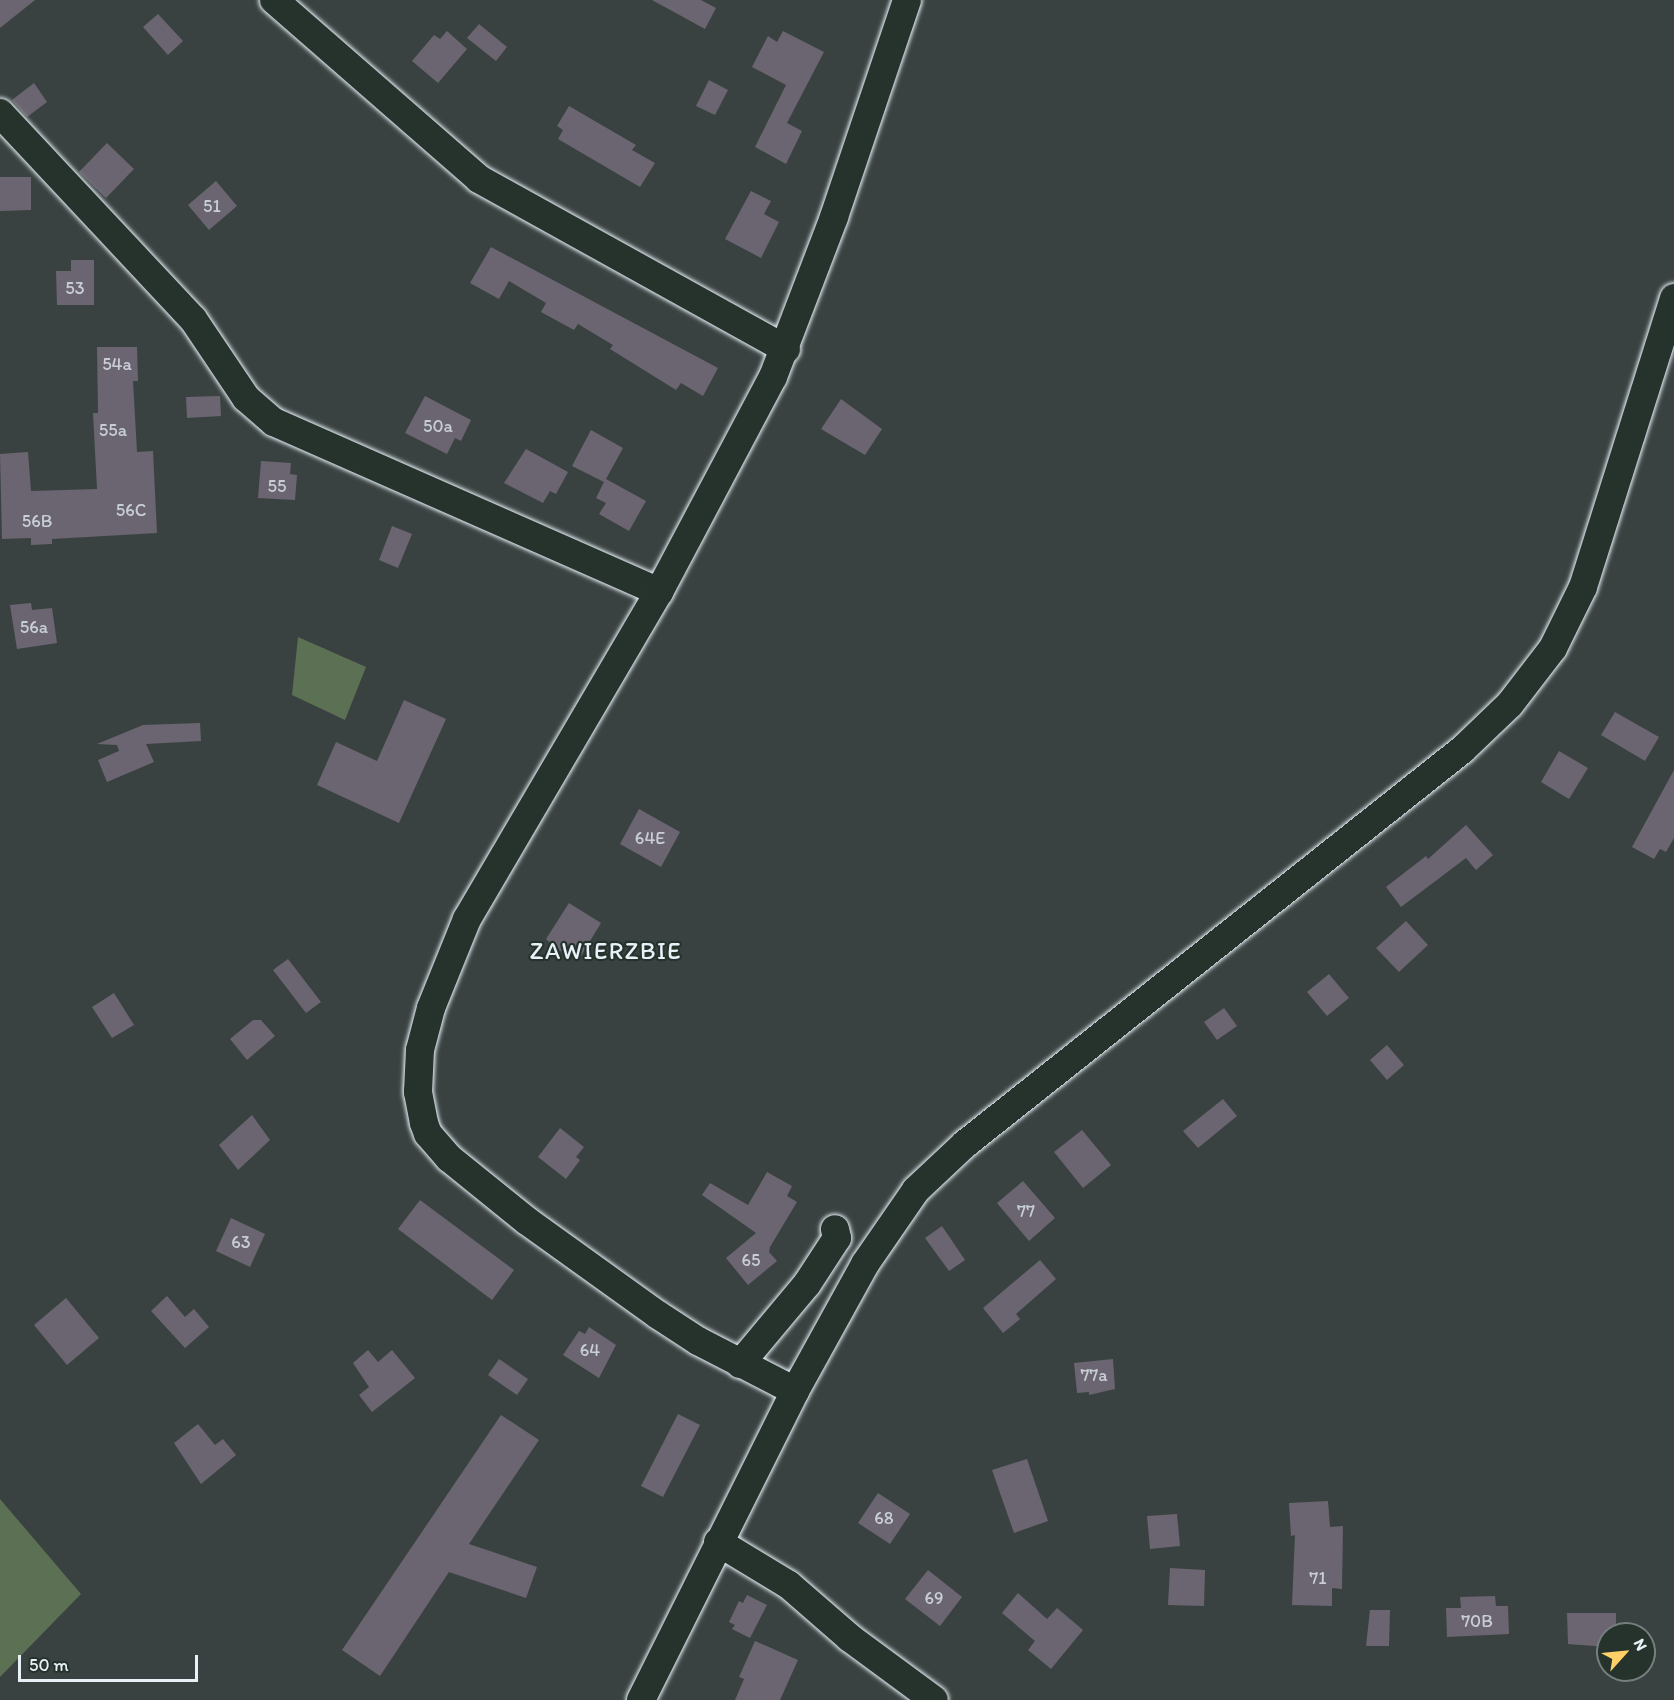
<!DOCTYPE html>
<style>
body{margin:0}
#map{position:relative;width:1674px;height:1700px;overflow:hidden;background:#3a4241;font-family:Itim,sans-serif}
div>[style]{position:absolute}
.green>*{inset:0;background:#5c7053}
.building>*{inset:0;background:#6a6570}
.roads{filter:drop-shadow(0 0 2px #e8f1f8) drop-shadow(0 0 2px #e8f1f8)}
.minor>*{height:28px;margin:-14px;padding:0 14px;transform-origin:14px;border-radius:14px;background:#26332d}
span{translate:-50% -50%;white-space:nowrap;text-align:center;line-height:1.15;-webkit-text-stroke:4.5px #26332d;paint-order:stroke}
.number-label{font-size:18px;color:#c8ced6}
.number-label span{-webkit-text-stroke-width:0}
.quarter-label{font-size:24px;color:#e8f1f8;letter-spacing:1.5px}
.north{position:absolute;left:1596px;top:1622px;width:60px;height:60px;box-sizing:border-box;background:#26332d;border:2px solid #747f7e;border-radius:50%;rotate:63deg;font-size:16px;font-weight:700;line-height:24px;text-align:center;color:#e8f1f8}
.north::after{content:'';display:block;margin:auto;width:21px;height:27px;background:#ffd166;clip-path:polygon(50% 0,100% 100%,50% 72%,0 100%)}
.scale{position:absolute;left:18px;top:1655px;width:180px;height:27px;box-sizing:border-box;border:3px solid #e8f1f8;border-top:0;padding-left:8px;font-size:18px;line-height:21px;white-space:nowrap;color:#e8f1f8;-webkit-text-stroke:4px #26332d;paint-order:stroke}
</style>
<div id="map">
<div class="green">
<i style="clip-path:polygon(298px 637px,366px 667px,345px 720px,292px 695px)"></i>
<i style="clip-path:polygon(0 1499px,81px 1594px,0 1677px)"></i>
</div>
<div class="building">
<i style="clip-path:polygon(0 0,35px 0,0 28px)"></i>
<i style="clip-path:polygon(652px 0,701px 0,716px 8px,705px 29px)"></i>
<i style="clip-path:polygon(158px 14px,183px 41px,168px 55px,143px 27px)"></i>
<i style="clip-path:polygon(479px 24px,507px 47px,496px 61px,467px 38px)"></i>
<i style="clip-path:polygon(447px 31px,467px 49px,438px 83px,412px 61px,434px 35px,440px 39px)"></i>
<i style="clip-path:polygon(783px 31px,824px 52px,787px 123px,802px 131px,786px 164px,755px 147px,786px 85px,752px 67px,768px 36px,777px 42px)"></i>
<i style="clip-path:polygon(709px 80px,728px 90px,715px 115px,696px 106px)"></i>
<i style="clip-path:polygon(34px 83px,47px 102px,27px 117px,12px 100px)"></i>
<i style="clip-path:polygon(569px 106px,636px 145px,632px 150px,655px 163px,640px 187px,558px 139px,563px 130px,557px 126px)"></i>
<i style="clip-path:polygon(107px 143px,134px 169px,106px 198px,79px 172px)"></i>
<i style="clip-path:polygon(0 177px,31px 177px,31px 210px,0 211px)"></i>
<i style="clip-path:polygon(216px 181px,237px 206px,209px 230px,188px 205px)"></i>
<i style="clip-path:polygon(751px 191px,771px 201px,764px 214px,779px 222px,761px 258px,725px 239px)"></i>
<i style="clip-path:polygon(491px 247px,718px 368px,703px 396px,681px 383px,676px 390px,610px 349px,613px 345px,578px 324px,574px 330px,541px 312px,546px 303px,509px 281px,499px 299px,470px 283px)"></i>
<i style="clip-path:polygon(71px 260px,94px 260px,94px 305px,57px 305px,56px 271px,71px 271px)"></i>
<i style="clip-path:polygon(97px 347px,137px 347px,138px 381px,133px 381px,137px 452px,153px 451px,157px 533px,52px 539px,52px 544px,31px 545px,31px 538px,2px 539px,0 454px,28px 452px,31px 491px,97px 489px,93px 413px,98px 413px)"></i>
<i style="clip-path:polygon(220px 396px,221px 416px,187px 418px,186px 397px)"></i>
<i style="clip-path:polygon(425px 396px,471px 420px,461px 441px,455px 438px,447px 454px,405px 433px)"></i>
<i style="clip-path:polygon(841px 399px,882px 429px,865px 455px,821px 429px)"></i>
<i style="clip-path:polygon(591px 430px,623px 448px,606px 479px,646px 501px,629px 531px,599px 514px,606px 503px,596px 498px,604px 482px,572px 466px)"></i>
<i style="clip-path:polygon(526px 449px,568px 472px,556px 494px,550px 491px,543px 503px,504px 483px)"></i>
<i style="clip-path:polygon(261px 461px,291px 463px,290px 474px,297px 475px,295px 500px,258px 498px)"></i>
<i style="clip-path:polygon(392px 526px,412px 534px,398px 568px,379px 560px)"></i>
<i style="clip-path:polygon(31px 603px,32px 610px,52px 608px,57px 643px,17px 649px,10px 605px)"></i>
<i style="clip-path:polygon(404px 700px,446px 719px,399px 823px,317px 785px,336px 742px,377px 761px)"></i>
<i style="clip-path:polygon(1615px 712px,1659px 737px,1645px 761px,1601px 735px)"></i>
<i style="clip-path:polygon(200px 723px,201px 741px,146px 744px,154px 762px,107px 782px,98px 760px,119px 751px,117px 745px,97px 744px,143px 725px)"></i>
<i style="clip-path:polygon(1559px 751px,1588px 768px,1569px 799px,1541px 782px)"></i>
<i style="clip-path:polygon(1674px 770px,1674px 838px,1666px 852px,1660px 849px,1654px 859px,1632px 847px)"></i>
<i style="clip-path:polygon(639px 809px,680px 832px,661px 867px,620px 844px)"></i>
<i style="clip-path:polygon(1466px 825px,1493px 855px,1476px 870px,1466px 858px,1401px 907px,1386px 887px,1426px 856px,1428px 859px)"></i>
<i style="clip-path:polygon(569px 903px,601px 923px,579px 959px,558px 950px,546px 939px)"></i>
<i style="clip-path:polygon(1406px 921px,1428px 945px,1399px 972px,1376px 948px)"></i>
<i style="clip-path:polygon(288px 959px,321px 1002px,306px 1013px,273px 970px)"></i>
<i style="clip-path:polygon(1329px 974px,1349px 998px,1327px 1016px,1307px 992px)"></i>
<i style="clip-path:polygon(114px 993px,134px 1025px,112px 1038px,92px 1007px)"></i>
<i style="clip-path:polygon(1224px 1008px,1237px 1026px,1217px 1040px,1204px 1022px)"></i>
<i style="clip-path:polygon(253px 1020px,261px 1020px,275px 1036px,247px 1060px,230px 1039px)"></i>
<i style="clip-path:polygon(1387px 1045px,1404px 1065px,1387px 1080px,1370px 1060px)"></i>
<i style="clip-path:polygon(1223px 1099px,1237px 1116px,1198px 1148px,1183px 1131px)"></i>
<i style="clip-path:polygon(252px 1115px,270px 1140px,238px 1170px,219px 1145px)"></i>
<i style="clip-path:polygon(560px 1128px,584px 1147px,576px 1157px,580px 1160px,566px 1179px,538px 1157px)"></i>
<i style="clip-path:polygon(1082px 1130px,1111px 1165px,1083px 1188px,1054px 1152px)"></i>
<i style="clip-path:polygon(767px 1172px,792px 1186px,787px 1196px,797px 1202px,770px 1247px,769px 1252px,777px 1261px,748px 1285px,726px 1258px,756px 1233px,702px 1195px,710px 1183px,748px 1205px)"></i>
<i style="clip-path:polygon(1023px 1181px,1055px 1218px,1029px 1241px,997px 1203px)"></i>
<i style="clip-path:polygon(420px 1200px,514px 1270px,492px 1300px,398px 1229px)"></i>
<i style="clip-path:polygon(231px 1218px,265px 1234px,250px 1267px,216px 1251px)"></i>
<i style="clip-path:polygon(942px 1226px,965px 1260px,949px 1271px,925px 1238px)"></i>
<i style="clip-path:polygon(1040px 1260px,1056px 1279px,1016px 1314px,1020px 1319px,1003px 1333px,983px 1308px)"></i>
<i style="clip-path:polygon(167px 1296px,185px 1317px,194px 1309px,209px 1327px,185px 1348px,151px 1311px)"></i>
<i style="clip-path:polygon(66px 1298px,99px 1338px,67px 1365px,34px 1325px)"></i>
<i style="clip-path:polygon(589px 1327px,616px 1345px,599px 1378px,563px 1355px,579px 1331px,585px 1334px)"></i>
<i style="clip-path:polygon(368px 1350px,378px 1362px,392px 1350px,415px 1378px,372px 1412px,359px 1395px,369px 1387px,353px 1363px)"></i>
<i style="clip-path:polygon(499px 1359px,528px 1379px,517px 1395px,488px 1375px)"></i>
<i style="clip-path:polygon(1113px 1359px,1115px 1389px,1089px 1395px,1089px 1392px,1077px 1393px,1074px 1363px)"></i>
<i style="clip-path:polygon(678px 1414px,700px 1425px,663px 1497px,641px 1486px)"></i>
<i style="clip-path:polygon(501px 1415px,539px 1440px,469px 1544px,537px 1567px,526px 1598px,449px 1572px,380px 1676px,342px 1650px)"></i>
<i style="clip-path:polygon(198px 1424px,215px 1445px,223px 1439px,236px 1455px,201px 1484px,174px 1443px)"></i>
<i style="clip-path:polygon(1027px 1459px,1048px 1521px,1014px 1533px,992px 1470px)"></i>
<i style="clip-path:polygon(878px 1493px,910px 1514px,890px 1544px,858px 1523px)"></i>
<i style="clip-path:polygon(1328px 1501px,1330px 1527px,1343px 1526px,1342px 1589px,1332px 1588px,1332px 1606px,1292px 1605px,1295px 1535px,1291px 1536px,1289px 1503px)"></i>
<i style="clip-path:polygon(1177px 1514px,1180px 1546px,1150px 1549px,1147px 1516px)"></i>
<i style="clip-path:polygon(1170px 1568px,1205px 1570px,1204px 1606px,1168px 1605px)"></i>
<i style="clip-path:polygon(928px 1570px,962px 1597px,940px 1626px,905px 1599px)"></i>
<i style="clip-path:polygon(1018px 1593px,1047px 1619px,1057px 1608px,1083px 1630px,1051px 1669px,1028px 1650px,1035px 1641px,1002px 1613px)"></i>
<i style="clip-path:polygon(747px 1595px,767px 1605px,750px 1638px,732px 1629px,735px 1625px,729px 1622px,739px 1601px,743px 1603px)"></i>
<i style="clip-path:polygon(1495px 1596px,1496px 1606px,1508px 1606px,1509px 1634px,1447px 1637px,1446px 1608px,1461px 1608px,1460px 1597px)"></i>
<i style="clip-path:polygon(1370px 1610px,1390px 1610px,1389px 1646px,1366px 1646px)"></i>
<i style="clip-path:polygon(1567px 1613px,1616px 1613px,1616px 1634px,1608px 1634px,1608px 1647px,1568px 1644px)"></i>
<i style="clip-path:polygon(755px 1641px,798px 1660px,780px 1700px,735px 1700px,744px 1679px,739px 1677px)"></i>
</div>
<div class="roads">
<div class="minor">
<i style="left:274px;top:0;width:272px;rotate:41.1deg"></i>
<i style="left:479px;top:179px;width:351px;rotate:29deg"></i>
<i style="left:0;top:113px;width:282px;rotate:46.9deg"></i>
<i style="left:193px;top:319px;width:95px;rotate:56.1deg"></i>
<i style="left:246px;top:398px;width:37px;rotate:41deg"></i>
<i style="left:274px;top:422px;width:421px;rotate:23.8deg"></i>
<i style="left:740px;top:1364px;width:104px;rotate:-50.1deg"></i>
<i style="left:807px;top:1284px;width:55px;rotate:-56.9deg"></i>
<i style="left:837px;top:1238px;width:9px;rotate:-103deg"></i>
<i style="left:795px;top:1391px;width:109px;rotate:-152.7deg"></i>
<i style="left:698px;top:1341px;width:48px;rotate:-147deg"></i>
<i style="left:658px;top:1315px;width:161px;rotate:-144.3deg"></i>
<i style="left:527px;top:1221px;width:100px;rotate:-141.1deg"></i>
<i style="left:449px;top:1158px;width:32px;rotate:-131deg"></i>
<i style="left:428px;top:1134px;width:12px;rotate:-110deg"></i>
<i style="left:424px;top:1123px;width:32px;rotate:-101deg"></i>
<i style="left:418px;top:1092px;width:42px;rotate:-87.3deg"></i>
<i style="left:420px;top:1050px;width:43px;rotate:-75.3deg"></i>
<i style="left:431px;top:1008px;width:96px;rotate:-68deg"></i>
<i style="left:467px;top:919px;width:379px;rotate:-59.6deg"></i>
<i style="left:659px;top:592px;width:243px;rotate:-62.1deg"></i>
<i style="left:773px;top:377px;width:171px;rotate:-69.1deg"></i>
<i style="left:834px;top:217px;width:229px;rotate:-71.4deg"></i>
<i style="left:718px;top:1542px;width:83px;rotate:31.2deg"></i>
<i style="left:789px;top:1585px;width:81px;rotate:41deg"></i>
<i style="left:850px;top:1638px;width:104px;rotate:36.4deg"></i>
<i style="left:641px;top:1700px;width:345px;rotate:-63.5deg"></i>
<i style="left:795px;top:1391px;width:145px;rotate:-61.1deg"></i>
<i style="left:865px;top:1264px;width:90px;rotate:-55.4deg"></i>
<i style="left:916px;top:1190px;width:67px;rotate:-43.2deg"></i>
<i style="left:965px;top:1144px;width:634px;rotate:-38.41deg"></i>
<i style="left:1462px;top:750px;width:66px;rotate:-43.8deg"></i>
<i style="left:1510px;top:704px;width:71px;rotate:-52.5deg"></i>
<i style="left:1553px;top:648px;width:68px;rotate:-63.8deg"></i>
<i style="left:1583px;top:587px;width:303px;rotate:-72.5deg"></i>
</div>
</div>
<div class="number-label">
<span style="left:212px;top:206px">51</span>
<span style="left:75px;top:288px">53</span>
<span style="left:117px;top:364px">54a</span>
<span style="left:438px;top:426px">50a</span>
<span style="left:113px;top:430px">55a</span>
<span style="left:277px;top:486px">55</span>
<span style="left:131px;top:510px">56C</span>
<span style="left:37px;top:521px">56B</span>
<span style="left:34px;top:627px">56a</span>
<span style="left:650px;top:838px">64E</span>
<span style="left:1026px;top:1211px">77</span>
<span style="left:241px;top:1242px">63</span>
<span style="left:751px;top:1260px">65</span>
<span style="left:590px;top:1350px">64</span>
<span style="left:1094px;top:1375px">77a</span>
<span style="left:884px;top:1518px">68</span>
<span style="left:1318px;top:1578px">71</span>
<span style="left:934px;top:1598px">69</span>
<span style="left:1477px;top:1621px">70B</span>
</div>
<div class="quarter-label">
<span style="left:606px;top:951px">ZAWIERZBIE</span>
</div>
<div class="north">N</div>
<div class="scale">50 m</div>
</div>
